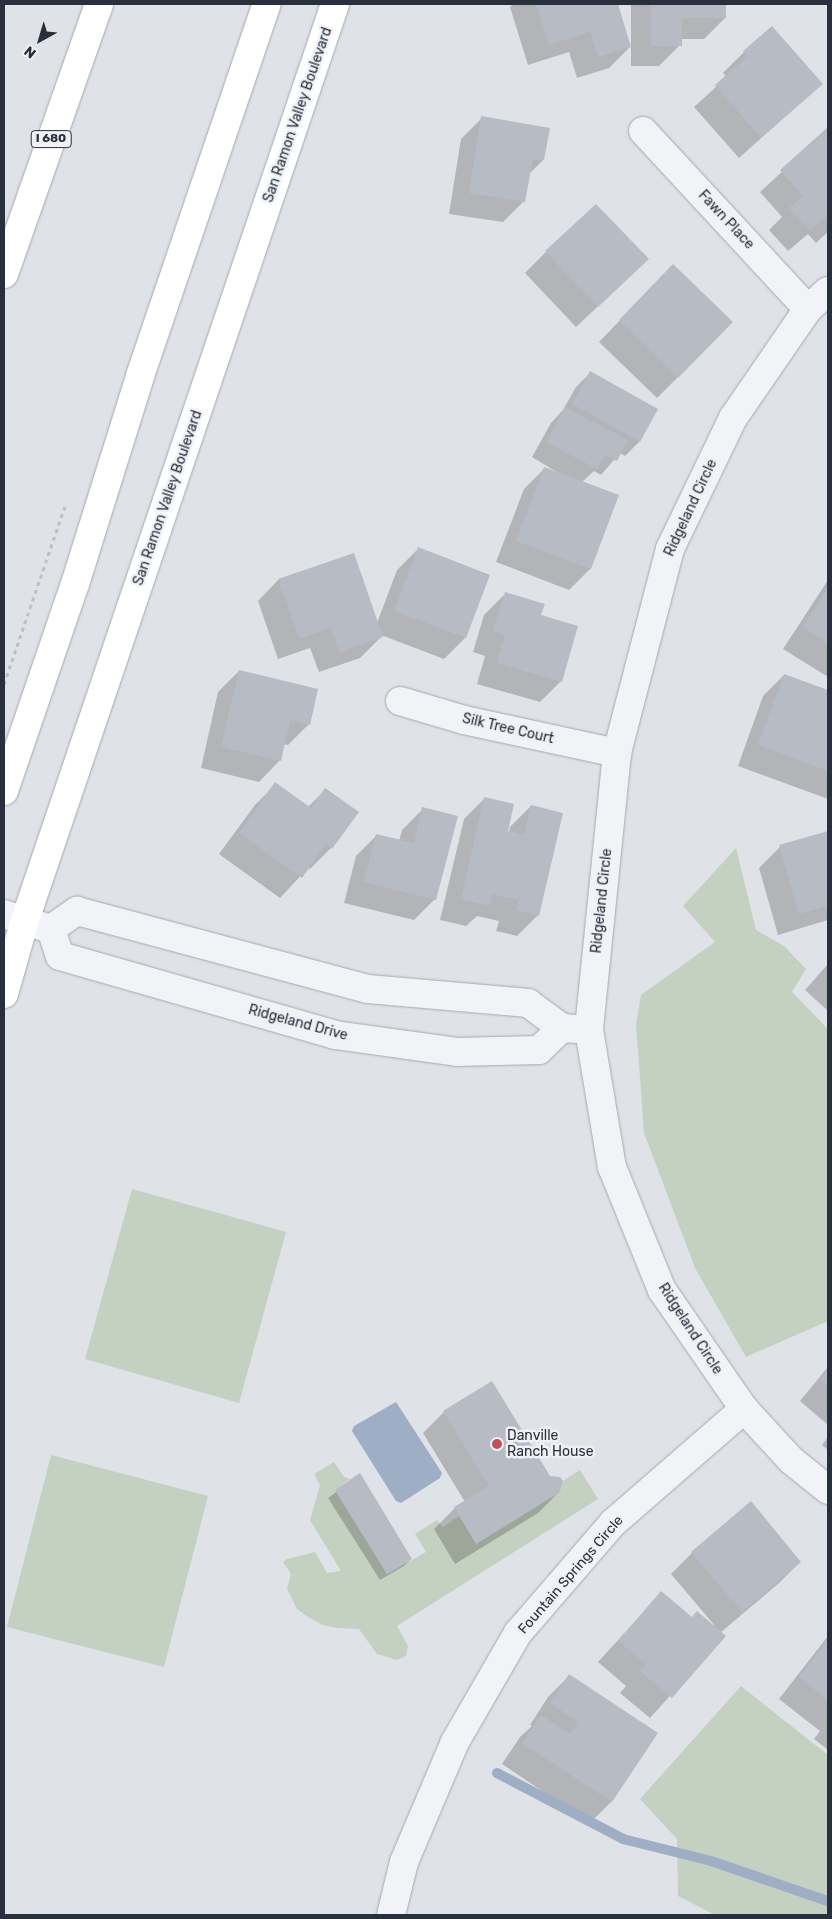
<!DOCTYPE html>
<style>
body{margin:0}
#map{position:relative;width:832px;height:1919px;overflow:hidden;background:#dfe2e7;font-family:Rubik,sans-serif}
div>[style]{position:absolute}
.green>*{inset:0;background:#c4d1c1}
.water>*{inset:0;background:#9daec5}
.shadow>*{inset:0;background:#0003}
.stream>*{height:10px;margin:-5px;padding:0 5px;transform-origin:5px;border-radius:5px;background:#9daec5}
.building>*{inset:0;background:#b7bbc4}
.path>*{height:3px;margin-top:-1.5px;transform-origin:0;background:repeating-linear-gradient(90deg,#bec0c6 0 4px,transparent 0 8px)}
.roads{filter:drop-shadow(0 0 1px #a5a9b1) drop-shadow(0 0 1px #a5a9b1)}
.street>*{height:28px;margin:-14px;padding:0 14px;transform-origin:14px;border-radius:14px;background:#f2f3f6}
.secondary>*{height:28px;margin:-14px;padding:0 14px;transform-origin:14px;border-radius:14px;background:#fff}
.highway>*{height:28px;margin:-14px;padding:0 14px;transform-origin:14px;border-radius:14px;background:#fff}
.dots>*{width:14px;height:14px;translate:-50% -50%;box-sizing:border-box;border:2px solid #eff1f5;border-radius:50%}
span{translate:-50% -50%;white-space:nowrap;text-align:center;line-height:1.15;-webkit-text-stroke:5px #eff1f5;paint-order:stroke}
.shield-label span{padding:1px 4px;background:#eff1f5;border:1px solid;border-radius:4px;-webkit-text-stroke-width:0}
.shield-label{font-size:12px;color:#292f3d;font-weight:700}
.street-label{font-size:14px;color:#292f3d}
.poi-label{font-size:14px;color:#292f3d}
.left{translate:0 -50%;text-align:left}
.frame{position:absolute;inset:0;border:5px solid #292f3d;pointer-events:none}
.north{position:absolute;left:15px;top:15px;width:50px;height:50px;-webkit-text-stroke:4px #eff1f5;paint-order:stroke;rotate:219deg;font-size:14px;font-weight:700;line-height:20px;text-align:center;color:#292f3d}
.north::after{content:'';display:block;margin:auto;width:18px;height:22px;background:#292f3d;clip-path:polygon(50% 0,100% 100%,50% 72%,0 100%)}
</style>
<div id="map">
<div class="green">
<i style="clip-path:polygon(736px 848px,756px 930px,784px 946px,806px 969px,792px 992px,828px 1029px,828px 1321px,746px 1357px,695px 1268px,644px 1133px,636px 1024px,641px 995px,715px 942px,683px 906px)"></i>
<i style="clip-path:polygon(132px 1189px,286px 1232px,239px 1403px,85px 1359px)"></i>
<i style="clip-path:polygon(51px 1455px,208px 1496px,164px 1667px,7px 1627px)"></i>
<i style="clip-path:polygon(334px 1462px,344px 1477px,350px 1479px,335px 1490px,387px 1574px,426px 1552px,415px 1534px,437px 1520px,443px 1527px,459px 1516px,477px 1543px,560px 1492px,563px 1481px,580px 1470px,598px 1499px,397px 1626px,408px 1646px,406px 1656px,397px 1660px,377px 1654px,359px 1629px,338px 1628px,322px 1625px,305px 1615px,297px 1609px,287px 1589px,291px 1574px,283px 1562px,287px 1559px,315px 1552px,327px 1573px,341px 1571px,310px 1520px,320px 1485px,314px 1474px)"></i>
<i style="clip-path:polygon(741px 1686px,828px 1755px,828px 1915px,715px 1915px,678px 1896px,677px 1839px,640px 1799px)"></i>
</div>
<div class="water">
<i style="clip-path:polygon(396px 1402px,442px 1473px,440px 1478px,401px 1503px,396px 1501px,352px 1431px,354px 1426px)"></i>
</div>
<div class="shadow">
<i style="clip-path:polygon(513px 4px,616px 4px,630px 47px,609px 68px,577px 78px,569px 52px,528px 65px,510px 7px)"></i>
<i style="clip-path:polygon(631px 4px,725px 4px,725px 18px,704px 39px,681px 39px,680px 45px,659px 66px,631px 66px)"></i>
<i style="clip-path:polygon(744px 52px,821px 84px,739px 158px,694px 107px,727px 77px,723px 73px)"></i>
<i style="clip-path:polygon(482px 118px,543px 160px,529px 174px,524px 201px,503px 222px,449px 214px,461px 139px)"></i>
<i style="clip-path:polygon(828px 129px,828px 232px,816px 243px,808px 234px,788px 251px,769px 230px,782px 217px,760px 192px)"></i>
<i style="clip-path:polygon(546px 252px,626px 280px,576px 327px,525px 273px)"></i>
<i style="clip-path:polygon(652px 287px,678px 377px,657px 398px,599px 342px)"></i>
<i style="clip-path:polygon(590px 373px,657px 410px,639px 442px,625px 456px,620px 453px,601px 475px,594px 471px,582px 482px,590px 569px,569px 590px,496px 562px,524px 489px,545px 468px,560px 474px,532px 457px,551px 423px,563px 410px,576px 387px)"></i>
<i style="clip-path:polygon(418px 549px,465px 638px,444px 659px,381px 635px,381px 637px,360px 658px,319px 672px,310px 648px,278px 659px,258px 601px,278px 580px,377px 623px,397px 570px)"></i>
<i style="clip-path:polygon(828px 580px,828px 677px,783px 649px)"></i>
<i style="clip-path:polygon(505px 594px,540px 616px,561px 681px,540px 702px,477px 684px,485px 656px,473px 652px,484px 615px)"></i>
<i style="clip-path:polygon(239px 671px,309px 724px,288px 745px,283px 744px,280px 760px,259px 782px,201px 768px,218px 692px)"></i>
<i style="clip-path:polygon(784px 675px,828px 691px,828px 799px,738px 766px,763px 696px)"></i>
<i style="clip-path:polygon(276px 784px,308px 807px,325px 790px,357px 812px,331px 848px,310px 869px,308px 868px,280px 898px,219px 854px,255px 805px)"></i>
<i style="clip-path:polygon(485px 798px,506px 832px,509px 833px,510px 827px,531px 806px,538px 915px,517px 936px,496px 931px,499px 921px,477px 916px,466px 926px,440px 920px,464px 819px)"></i>
<i style="clip-path:polygon(423px 809px,435px 899px,414px 920px,344px 903px,356px 856px,377px 835px,399px 841px,402px 830px)"></i>
<i style="clip-path:polygon(828px 833px,828px 920px,778px 935px,759px 868px,780px 847px)"></i>
<i style="clip-path:polygon(828px 964px,828px 1011px,805px 990px)"></i>
<i style="clip-path:polygon(828px 1367px,828px 1425px,800px 1401px)"></i>
<i style="clip-path:polygon(444px 1412px,559px 1492px,538px 1513px,455px 1564px,434px 1529px,455px 1508px,465px 1502px,423px 1433px)"></i>
<i style="clip-path:polygon(828px 1437px,828px 1450px,822px 1445px)"></i>
<i style="clip-path:polygon(360px 1475px,411px 1559px,404px 1566px,380px 1580px,328px 1498px)"></i>
<i style="clip-path:polygon(750px 1503px,800px 1562px,779px 1583px,720px 1633px,724px 1636px,650px 1718px,620px 1693px,626px 1686px,598px 1662px,661px 1593px,691px 1618px,715px 1626px,671px 1574px,692px 1553px)"></i>
<i style="clip-path:polygon(828px 1636px,828px 1750px,814px 1739px,820px 1731px,779px 1699px)"></i>
<i style="clip-path:polygon(569px 1676px,656px 1733px,611px 1802px,590px 1823px,502px 1764px,520px 1737px,532px 1726px,530px 1725px,548px 1697px)"></i>
</div>
<div class="stream">
<i style="left:497px;top:1773px;width:142px;rotate:27.6deg"></i>
<i style="left:623px;top:1839px;width:91px;rotate:14deg"></i>
<i style="left:711px;top:1861px;width:124px;rotate:18.9deg"></i>
</div>
<div class="building">
<i style="clip-path:polygon(536px 4px,618px 4px,631px 47px,598px 57px,590px 32px,549px 45px)"></i>
<i style="clip-path:polygon(651px 4px,726px 4px,726px 18px,682px 18px,682px 46px,651px 46px)"></i>
<i style="clip-path:polygon(772px 26px,823px 84px,761px 138px,715px 85px,748px 56px,743px 51px)"></i>
<i style="clip-path:polygon(481px 116px,550px 128px,544px 160px,533px 159px,525px 202px,469px 193px)"></i>
<i style="clip-path:polygon(828px 127px,828px 215px,810px 231px,789px 208px,803px 196px,780px 170px)"></i>
<i style="clip-path:polygon(596px 204px,649px 259px,598px 307px,545px 251px)"></i>
<i style="clip-path:polygon(673px 264px,733px 322px,678px 378px,619px 320px)"></i>
<i style="clip-path:polygon(590px 371px,658px 409px,640px 442px,572px 404px)"></i>
<i style="clip-path:polygon(565px 407px,628px 440px,617px 461px,605px 455px,597px 469px,546px 442px)"></i>
<i style="clip-path:polygon(544px 467px,619px 495px,591px 569px,516px 541px)"></i>
<i style="clip-path:polygon(418px 547px,490px 575px,466px 638px,394px 611px)"></i>
<i style="clip-path:polygon(354px 553px,383px 637px,340px 652px,331px 628px,299px 639px,278px 579px)"></i>
<i style="clip-path:polygon(828px 587px,828px 643px,803px 627px)"></i>
<i style="clip-path:polygon(505px 592px,545px 604px,541px 615px,578px 626px,562px 682px,497px 663px,505px 635px,493px 631px)"></i>
<i style="clip-path:polygon(239px 670px,318px 689px,310px 725px,290px 720px,281px 761px,221px 747px)"></i>
<i style="clip-path:polygon(784px 674px,828px 690px,828px 771px,758px 745px)"></i>
<i style="clip-path:polygon(275px 782px,311px 808px,325px 788px,359px 812px,332px 849px,326px 844px,302px 878px,239px 833px)"></i>
<i style="clip-path:polygon(484px 797px,514px 804px,508px 831px,524px 835px,531px 805px,563px 813px,539px 916px,517px 910px,519px 900px,492px 894px,489px 906px,461px 899px)"></i>
<i style="clip-path:polygon(422px 807px,458px 816px,436px 900px,364px 882px,376px 834px,414px 843px)"></i>
<i style="clip-path:polygon(828px 831px,828px 906px,799px 914px,779px 845px)"></i>
<i style="clip-path:polygon(828px 1369px,828px 1386px,820px 1379px)"></i>
<i style="clip-path:polygon(492px 1381px,550px 1476px,560px 1477px,563px 1481px,560px 1492px,476px 1544px,454px 1507px,489px 1486px,443px 1411px)"></i>
<i style="clip-path:polygon(360px 1473px,412px 1559px,387px 1574px,335px 1490px)"></i>
<i style="clip-path:polygon(751px 1501px,801px 1562px,742px 1612px,691px 1552px)"></i>
<i style="clip-path:polygon(661px 1591px,692px 1617px,697px 1611px,726px 1636px,672px 1698px,640px 1671px,646px 1664px,618px 1641px)"></i>
<i style="clip-path:polygon(828px 1640px,828px 1700px,799px 1677px)"></i>
<i style="clip-path:polygon(569px 1674px,658px 1733px,612px 1802px,522px 1743px,541px 1715px,570px 1734px,578px 1722px,550px 1703px)"></i>
</div>
<div class="path">
<i style="left:4px;top:684px;width:191px;rotate:-71.1deg"></i>
</div>
<div class="roads">
<div class="street">
<i style="left:643px;top:131px;width:243px;rotate:47.2deg"></i>
<i style="left:828px;top:291px;width:27px;rotate:138deg"></i>
<i style="left:808px;top:309px;width:132px;rotate:124.5deg"></i>
<i style="left:733px;top:418px;width:145px;rotate:115.7deg"></i>
<i style="left:670px;top:549px;width:211px;rotate:104.6deg"></i>
<i style="left:617px;top:753px;width:278px;rotate:95.8deg"></i>
<i style="left:589px;top:1030px;width:139px;rotate:80.5deg"></i>
<i style="left:612px;top:1167px;width:133px;rotate:67.9deg"></i>
<i style="left:662px;top:1290px;width:145px;rotate:55.4deg"></i>
<i style="left:744px;top:1409px;width:69px;rotate:47.3deg"></i>
<i style="left:791px;top:1460px;width:48px;rotate:39deg"></i>
<i style="left:400px;top:701px;width:67px;rotate:16.5deg"></i>
<i style="left:464px;top:720px;width:157px;rotate:12.2deg"></i>
<i style="left:4px;top:914px;width:45px;rotate:18deg"></i>
<i style="left:51px;top:929px;width:32px;rotate:-35deg"></i>
<i style="left:77px;top:911px;width:301px;rotate:15deg"></i>
<i style="left:368px;top:989px;width:161px;rotate:5deg"></i>
<i style="left:528px;top:1003px;width:42px;rotate:36.3deg"></i>
<i style="left:562px;top:1028px;width:27px;rotate:4deg"></i>
<i style="left:51px;top:929px;width:28px;rotate:72deg"></i>
<i style="left:60px;top:956px;width:286px;rotate:16deg"></i>
<i style="left:335px;top:1035px;width:123px;rotate:7.9deg"></i>
<i style="left:457px;top:1052px;width:82px;rotate:-1.4deg"></i>
<i style="left:539px;top:1050px;width:32px;rotate:-44deg"></i>
<i style="left:391px;top:1915px;width:55px;rotate:-76.2deg"></i>
<i style="left:404px;top:1862px;width:130px;rotate:-67deg"></i>
<i style="left:455px;top:1742px;width:126px;rotate:-60deg"></i>
<i style="left:518px;top:1633px;width:145px;rotate:-49.2deg"></i>
<i style="left:613px;top:1523px;width:174px;rotate:-41deg"></i>
</div>
<div class="secondary">
<i style="left:4px;top:791px;width:219px;rotate:-71.1deg"></i>
<i style="left:75px;top:584px;width:218px;rotate:-72.6deg"></i>
<i style="left:140px;top:376px;width:393px;rotate:-71.2deg"></i>
<i style="left:4px;top:994px;width:77px;rotate:-74.2deg"></i>
<i style="left:25px;top:920px;width:967px;rotate:-71.3deg"></i>
</div>
<div class="highway">
<i style="left:4px;top:274px;width:286px;rotate:-70.6deg"></i>
</div>
</div>
<div class="dots">
<i style="left:497px;top:1444px;background:#c34d58"></i>
</div>
<div class="shield-label">
<span style="left:51px;top:139px">I 680</span>
</div>
<div class="street-label">
<span style="left:298px;top:115px;rotate:-71deg">San Ramon Valley Boulevard</span>
<span style="left:726px;top:220px;rotate:47deg">Fawn Place</span>
<span style="left:168px;top:498px;rotate:-71deg">San Ramon Valley Boulevard</span>
<span style="left:691px;top:508px;rotate:-65deg">Ridgeland Circle</span>
<span style="left:508px;top:729px;rotate:13deg">Silk Tree Court</span>
<span style="left:602px;top:901px;rotate:-84deg">Ridgeland Circle</span>
<span style="left:298px;top:1023px;rotate:15deg">Ridgeland Drive</span>
<span style="left:690px;top:1329px;rotate:57deg">Ridgeland Circle</span>
<span style="left:571px;top:1575px;rotate:-49deg">Fountain Springs Circle</span>
</div>
<div class="poi-label">
<span class="left" style="left:507px;top:1444px">Danville<br>Ranch House</span>
</div>
<div class="frame"></div>
<div class="north">N</div>
</div>
